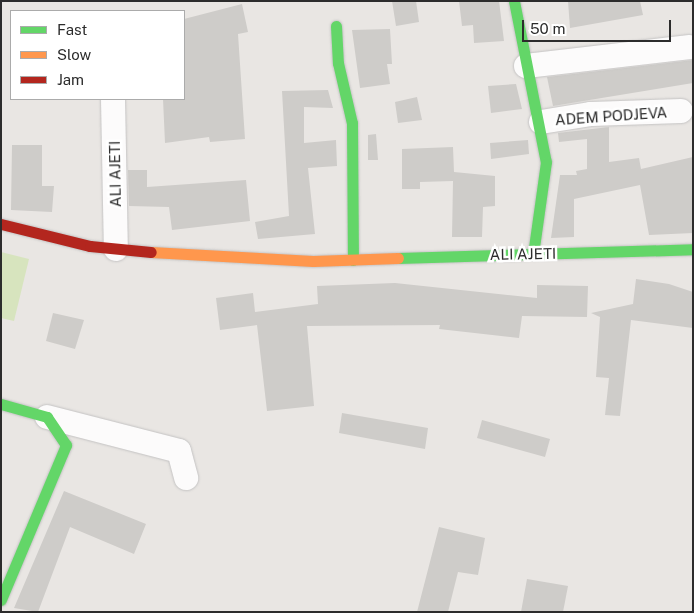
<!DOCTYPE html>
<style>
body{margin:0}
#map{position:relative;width:694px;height:613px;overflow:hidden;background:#e9e6e3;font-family:"Public Sans",sans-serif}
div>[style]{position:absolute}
.pitch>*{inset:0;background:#d7e4be}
.building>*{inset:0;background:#ceccc9}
.roads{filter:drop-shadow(0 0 1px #c4c3c3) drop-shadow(0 0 1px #c4c3c3)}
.street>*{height:24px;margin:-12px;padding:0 12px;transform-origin:12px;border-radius:12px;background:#fcfbfb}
.fast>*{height:11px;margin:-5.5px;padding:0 5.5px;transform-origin:5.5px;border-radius:5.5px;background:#63d668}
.slow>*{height:11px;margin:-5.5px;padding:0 5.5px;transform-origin:5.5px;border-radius:5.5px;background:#ff974d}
.jam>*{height:11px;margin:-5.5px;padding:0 5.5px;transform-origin:5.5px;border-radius:5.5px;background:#b3261e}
span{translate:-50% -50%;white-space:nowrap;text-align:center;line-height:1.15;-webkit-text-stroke:5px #fff;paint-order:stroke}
.street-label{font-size:15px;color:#2c2c2c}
.frame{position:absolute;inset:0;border:2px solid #2c2c2c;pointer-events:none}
.legend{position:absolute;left:10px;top:10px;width:175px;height:90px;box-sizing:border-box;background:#fff;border:1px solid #ababab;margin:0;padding:6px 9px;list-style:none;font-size:15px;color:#2c2c2c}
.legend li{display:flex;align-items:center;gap:10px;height:25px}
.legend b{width:25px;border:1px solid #ababab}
.scale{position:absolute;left:522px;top:20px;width:149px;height:22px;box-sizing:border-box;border:2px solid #2c2c2c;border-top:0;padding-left:6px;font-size:15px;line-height:18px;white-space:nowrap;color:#2c2c2c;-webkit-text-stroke:4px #fff;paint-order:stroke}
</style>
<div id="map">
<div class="pitch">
<i style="clip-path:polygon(1px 252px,29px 259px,14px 321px,1px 318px)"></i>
</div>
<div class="building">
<i style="clip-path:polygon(392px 1px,416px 1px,419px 22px,396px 26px)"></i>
<i style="clip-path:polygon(459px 1px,499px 1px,504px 41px,474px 43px,473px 25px,462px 26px)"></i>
<i style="clip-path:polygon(568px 1px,640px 1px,643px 15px,570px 28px)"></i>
<i style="clip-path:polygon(242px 4px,248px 32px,238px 34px,245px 139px,210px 142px,209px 137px,165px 143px,163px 99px,184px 99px,184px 19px)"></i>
<i style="clip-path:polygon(390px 29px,392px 64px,387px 64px,390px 84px,360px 88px,352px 30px)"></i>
<i style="clip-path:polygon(693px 60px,693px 83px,553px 106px,547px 77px)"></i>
<i style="clip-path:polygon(516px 84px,522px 109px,491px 113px,488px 86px)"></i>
<i style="clip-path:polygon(328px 90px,333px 108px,304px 107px,304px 143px,336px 140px,337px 166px,308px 168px,315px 234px,258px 239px,255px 222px,289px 216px,282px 91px)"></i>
<i style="clip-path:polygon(417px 97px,422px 120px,398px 123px,395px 102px)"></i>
<i style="clip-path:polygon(609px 127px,609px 162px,639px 158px,641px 169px,693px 157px,693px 233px,649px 235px,640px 185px,574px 199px,574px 237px,551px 238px,560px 175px,577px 175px,576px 171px,587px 169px,587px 139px,559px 142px,558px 133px)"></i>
<i style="clip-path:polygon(376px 134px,378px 160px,368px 160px,368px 135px)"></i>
<i style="clip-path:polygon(528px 140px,529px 154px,491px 159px,490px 143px)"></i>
<i style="clip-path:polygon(12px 145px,42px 145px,42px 186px,54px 186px,52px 212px,11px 210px)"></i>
<i style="clip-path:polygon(453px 147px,454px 172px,495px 176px,495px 206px,483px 207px,482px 237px,452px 237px,453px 181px,420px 182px,420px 189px,402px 189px,402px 149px)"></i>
<i style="clip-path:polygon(128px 170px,147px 170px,147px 187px,246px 180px,250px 221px,172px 230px,169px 207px,129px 206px)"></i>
<i style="clip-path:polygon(636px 279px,669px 284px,693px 292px,693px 328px,631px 320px,620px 416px,605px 415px,609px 378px,596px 377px,600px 317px,591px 313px,633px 304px)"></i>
<i style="clip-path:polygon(395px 283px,537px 298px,537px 285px,588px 286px,587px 317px,522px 316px,519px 338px,439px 329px,440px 325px,307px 326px,314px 406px,267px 411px,257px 325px,220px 330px,216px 298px,253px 293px,255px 312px,318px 304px,317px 286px)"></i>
<i style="clip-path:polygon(53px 313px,84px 320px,75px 349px,46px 341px)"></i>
<i style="clip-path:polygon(342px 413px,428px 428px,425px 449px,339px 433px)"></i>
<i style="clip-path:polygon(482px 420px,550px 439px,545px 457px,477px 438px)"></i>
<i style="clip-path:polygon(64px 491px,146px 524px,134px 554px,70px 527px,38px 612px,14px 608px)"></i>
<i style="clip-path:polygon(439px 527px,485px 538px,478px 575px,458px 572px,448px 612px,417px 612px)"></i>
<i style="clip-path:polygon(527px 579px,568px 586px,563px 612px,521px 612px)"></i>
</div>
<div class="roads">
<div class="street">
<i style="left:526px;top:66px;width:165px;rotate:-6.6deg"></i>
<i style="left:113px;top:99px;width:150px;rotate:88.9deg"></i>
<i style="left:541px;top:122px;width:51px;rotate:-9.1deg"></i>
<i style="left:591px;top:114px;width:90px;rotate:-1.9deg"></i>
<i style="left:47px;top:417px;width:136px;rotate:14.4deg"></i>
<i style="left:179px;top:451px;width:28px;rotate:75deg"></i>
</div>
<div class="fast">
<i style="left:514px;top:1px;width:164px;rotate:78.8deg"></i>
<i style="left:546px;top:162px;width:93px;rotate:98deg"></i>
<i style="left:336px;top:26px;width:37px;rotate:87deg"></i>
<i style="left:338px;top:63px;width:62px;rotate:76.9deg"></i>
<i style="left:352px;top:123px;width:137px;rotate:89.6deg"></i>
<i style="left:398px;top:258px;width:295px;rotate:-1.7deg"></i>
<i style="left:1px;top:404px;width:48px;rotate:15.8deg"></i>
<i style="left:47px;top:417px;width:34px;rotate:56deg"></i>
<i style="left:66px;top:445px;width:168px;rotate:112.8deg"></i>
</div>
<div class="slow">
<i style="left:151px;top:252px;width:162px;rotate:3.2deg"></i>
<i style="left:313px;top:261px;width:85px;rotate:-2deg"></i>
</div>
<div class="jam">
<i style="left:1px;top:224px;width:92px;rotate:13.9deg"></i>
<i style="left:90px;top:246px;width:61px;rotate:5.6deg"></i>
</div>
</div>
<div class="street-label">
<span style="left:611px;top:116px;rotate:-4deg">ADEM PODJEVA</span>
<span style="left:115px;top:174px;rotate:-91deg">ALI AJETI</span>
<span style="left:523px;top:254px;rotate:-1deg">ALI AJETI</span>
</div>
<div class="frame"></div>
<ul class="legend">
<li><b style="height:6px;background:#63d668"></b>Fast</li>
<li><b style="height:6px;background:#ff974d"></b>Slow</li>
<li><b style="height:6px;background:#b3261e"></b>Jam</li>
</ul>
<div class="scale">50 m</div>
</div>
